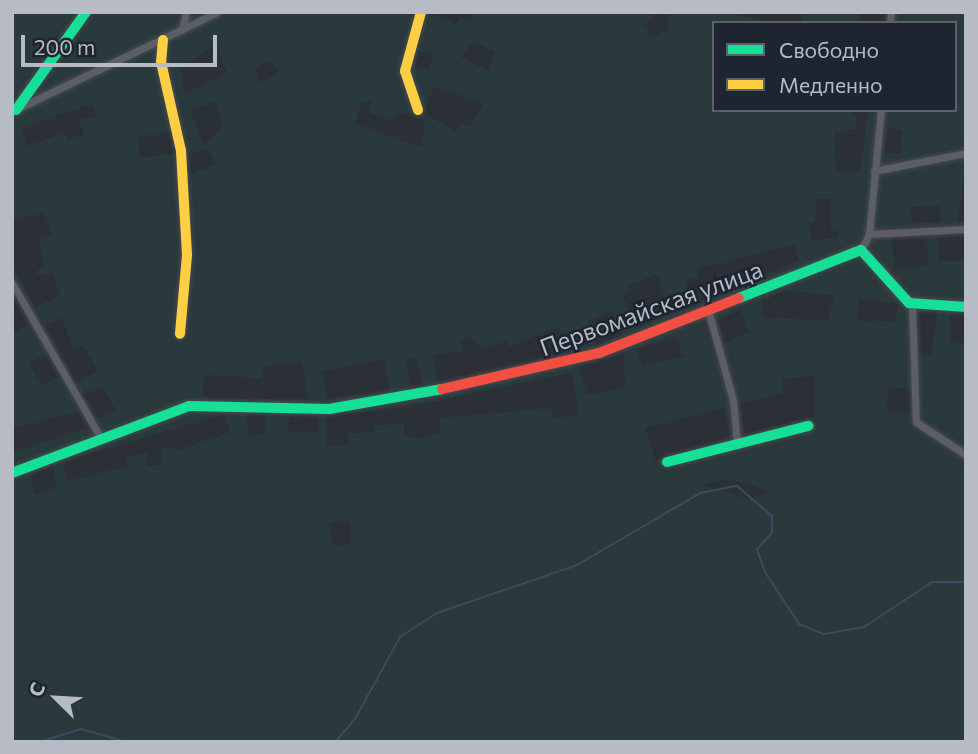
<!DOCTYPE html>
<meta charset="utf-8">
<style>
body{margin:0}
#map{position:relative;width:978px;height:754px;overflow:hidden;background:#2b2f36;font-family:Commissioner,sans-serif}
div>[style]{position:absolute}
.green>*{inset:0;background:#29393c}
.stream>*{height:2px;margin:-1px;padding:0 1px;transform-origin:1px;border-radius:1px;background:#3e4a60}
.roads{filter:drop-shadow(0 0 2px #474a4f) drop-shadow(0 0 2px #474a4f)}
.street>*{height:7px;margin:-3.5px;padding:0 3.5px;transform-origin:3.5px;border-radius:3.5px;background:#5b5e64}
.fast>*{height:10px;margin:-5px;padding:0 5px;transform-origin:5px;border-radius:5px;background:#16e098}
.slow>*{height:10px;margin:-5px;padding:0 5px;transform-origin:5px;border-radius:5px;background:#ffcf43}
.jam>*{height:10px;margin:-5px;padding:0 5px;transform-origin:5px;border-radius:5px;background:#f24e42}
span{translate:-50% -50%;white-space:nowrap;text-align:center;line-height:1.15;-webkit-text-stroke:5px #1f2530;paint-order:stroke}
.street-label{font-size:24px;color:#b6bbc6}
.frame{position:absolute;inset:0;border:14px solid #b6bbc6;pointer-events:none}
.legend{position:absolute;left:712px;top:21px;width:245px;height:91px;box-sizing:border-box;background:#1f2530;border:2px solid #5b616c;margin:0;padding:9px 12px;list-style:none;font-size:21px;color:#b6bbc6}
.legend li{display:flex;align-items:center;gap:14px;height:35px}
.legend b{width:35px;border:2px solid #5b616c}
.north{position:absolute;left:21px;top:663px;width:70px;height:70px;-webkit-text-stroke:5px #1f2530;paint-order:stroke;rotate:294deg;font-size:19px;font-weight:700;line-height:28px;text-align:center;color:#b6bbc6}
.north::after{content:'';display:block;margin:auto;width:24px;height:32px;background:#b6bbc6;clip-path:polygon(50% 0,100% 100%,50% 72%,0 100%)}
.scale{position:absolute;left:21px;top:35px;width:196px;height:32px;box-sizing:border-box;border:4px solid #b6bbc6;border-top:0;padding-left:9px;font-size:21px;line-height:24px;white-space:nowrap;color:#b6bbc6;-webkit-text-stroke:5px #1f2530;paint-order:stroke}
</style>
<div id="map">
<div class="green">
<i style="clip-path:polygon(evenodd,12px 12px,427px 12px,456px 24px,460px 17px,470px 21px,472px 12px,659px 12px,644px 25px,651px 38px,667px 30px,670px 12px,726px 12px,770px 22px,801px 22px,802px 12px,860px 12px,859px 23px,714px 23px,714px 110px,846px 110px,856px 117px,856px 129px,834px 133px,836px 171px,860px 172px,868px 110px,878px 110px,867px 228px,860px 243px,811px 269px,637px 337px,475px 385px,327px 407px,191px 403px,102px 430px,12px 278px,12px 263px,35px 307px,60px 296px,52px 274px,35px 274px,44px 263px,38px 239px,51px 234px,44px 212px,12px 220px,12px 12px,473px 41px,494px 51px,489px 71px,461px 57px,473px 41px,12px 12px,216px 45px,227px 72px,185px 93px,180px 68px,216px 45px,12px 12px,419px 51px,433px 54px,428px 70px,414px 65px,419px 51px,12px 12px,270px 61px,279px 73px,260px 83px,255px 68px,270px 61px,12px 12px,169px 74px,182px 151px,188px 254px,180px 338px,178px 290px,186px 255px,169px 74px,12px 12px,435px 87px,483px 103px,471px 126px,461px 122px,456px 132px,423px 112px,435px 87px,12px 12px,362px 101px,371px 102px,370px 113px,393px 120px,397px 112px,425px 121px,421px 147px,355px 124px,362px 101px,12px 12px,215px 102px,223px 127px,204px 146px,190px 109px,215px 102px,12px 12px,92px 104px,96px 116px,79px 120px,84px 135px,68px 141px,65px 132px,28px 146px,21px 128px,92px 104px,12px 12px,172px 131px,175px 153px,140px 158px,138px 137px,172px 131px,12px 12px,208px 148px,216px 165px,187px 175px,185px 156px,208px 148px,12px 12px,817px 199px,831px 199px,831px 229px,839px 230px,837px 237px,812px 241px,808px 224px,815px 222px,817px 199px,12px 12px,794px 244px,798px 260px,792px 263px,637px 327px,623px 296px,631px 292px,629px 286px,657px 274px,665px 299px,688px 292px,685px 280px,698px 276px,697px 269px,794px 244px,12px 12px,612px 311px,622px 336px,597px 344px,588px 321px,612px 311px,12px 12px,62px 318px,73px 348px,83px 346px,98px 371px,75px 383px,45px 326px,62px 318px,12px 12px,558px 327px,570px 352px,438px 386px,433px 355px,463px 351px,460px 339px,470px 336px,481px 349px,507px 341px,509px 347px,558px 327px,12px 12px,416px 357px,423px 388px,411px 390px,406px 359px,416px 357px,12px 12px,384px 360px,390px 392px,327px 398px,322px 371px,384px 360px,12px 12px,302px 362px,308px 399px,210px 399px,202px 393px,205px 375px,262px 379px,263px 366px,302px 362px,12px 12px,102px 386px,116px 411px,94px 419px,81px 395px,102px 386px)"></i>
<i style="clip-path:polygon(evenodd,894px 12px,966px 12px,966px 151px,879px 168px,885px 110px,955px 110px,955px 23px,893px 23px,894px 12px,888px 128px,902px 130px,900px 154px,885px 153px,888px 128px)"></i>
<i style="clip-path:polygon(evenodd,966px 155px,958px 222px,966px 224px,874px 228px,879px 172px,966px 155px,939px 206px,940px 223px,911px 221px,911px 207px,939px 206px)"></i>
<i style="clip-path:polygon(evenodd,966px 232px,938px 235px,938px 261px,966px 261px,966px 305px,914px 303px,870px 257px,870px 241px,882px 236px,966px 232px,926px 235px,929px 266px,895px 269px,891px 238px,926px 235px)"></i>
<i style="clip-path:polygon(evenodd,855px 257px,910px 305px,918px 428px,966px 456px,966px 742px,12px 742px,12px 474px,192px 407px,325px 412px,428px 398px,702px 317px,732px 406px,735px 435px,728px 443px,737px 444px,733px 390px,713px 313px,855px 257px,786px 291px,834px 295px,828px 320px,762px 317px,762px 301px,786px 291px,855px 257px,859px 298px,898px 304px,895px 322px,857px 320px,859px 298px,855px 257px,740px 310px,749px 332px,724px 343px,717px 320px,740px 310px,855px 257px,675px 338px,684px 357px,642px 366px,637px 349px,675px 338px,855px 257px,623px 353px,625px 387px,587px 395px,580px 367px,623px 353px,855px 257px,572px 373px,579px 414px,553px 419px,551px 408px,440px 418px,440px 432px,418px 438px,404px 437px,404px 424px,374px 425px,374px 432px,348px 433px,348px 446px,326px 446px,327px 416px,413px 406px,572px 373px,855px 257px,815px 376px,814px 417px,745px 435px,738px 404px,784px 393px,782px 379px,815px 376px,855px 257px,910px 388px,911px 413px,887px 412px,888px 389px,910px 388px,855px 257px,725px 408px,731px 440px,656px 461px,645px 428px,725px 408px,855px 257px,247px 412px,266px 412px,264px 434px,248px 437px,247px 412px,855px 257px,290px 413px,318px 416px,319px 432px,287px 432px,290px 413px,855px 257px,224px 414px,230px 432px,181px 449px,161px 447px,163px 465px,147px 466px,148px 452px,126px 457px,128px 466px,68px 481px,63px 462px,224px 414px,855px 257px,53px 466px,56px 489px,34px 494px,31px 473px,53px 466px,855px 257px,725px 479px,749px 484px,768px 493px,748px 499px,701px 485px,725px 479px,855px 257px,350px 521px,351px 544px,332px 545px,331px 522px,350px 521px)"></i>
<i style="clip-path:polygon(evenodd,12px 286px,92px 434px,71px 449px,12px 468px,12px 453px,88px 427px,79px 411px,12px 428px,12px 328px,15px 332px,30px 324px,12px 286px,48px 353px,61px 376px,40px 385px,30px 363px,48px 353px)"></i>
<i style="clip-path:polygon(evenodd,914px 305px,966px 310px,950px 314px,949px 342px,966px 343px,966px 453px,917px 421px,914px 305px,937px 312px,931px 355px,918px 356px,917px 313px,937px 312px)"></i>
</div>
<div class="stream">
<i style="left:39px;top:742px;width:44px;rotate:-17.2deg"></i>
<i style="left:81px;top:729px;width:47px;rotate:16.1deg"></i>
<i style="left:335px;top:742px;width:30px;rotate:-49deg"></i>
<i style="left:355px;top:719px;width:94px;rotate:-61.2deg"></i>
<i style="left:400px;top:637px;width:44px;rotate:-33deg"></i>
<i style="left:437px;top:613px;width:148px;rotate:-18.9deg"></i>
<i style="left:577px;top:565px;width:143px;rotate:-30.3deg"></i>
<i style="left:700px;top:493px;width:38px;rotate:-11deg"></i>
<i style="left:737px;top:486px;width:46px;rotate:40.6deg"></i>
<i style="left:772px;top:516px;width:17px;rotate:90deg"></i>
<i style="left:772px;top:533px;width:22px;rotate:133deg"></i>
<i style="left:757px;top:549px;width:24px;rotate:71deg"></i>
<i style="left:765px;top:572px;width:62px;rotate:56.8deg"></i>
<i style="left:799px;top:624px;width:27px;rotate:22deg"></i>
<i style="left:824px;top:634px;width:41px;rotate:-9.9deg"></i>
<i style="left:864px;top:627px;width:82px;rotate:-33.5deg"></i>
<i style="left:932px;top:582px;width:34px"></i>
</div>
<div class="roads">
<div class="street">
<i style="left:890px;top:23px;width:11px;rotate:-85deg"></i>
<i style="left:182px;top:30px;width:18px;rotate:-77deg"></i>
<i style="left:17px;top:109px;width:223px;rotate:-25.8deg"></i>
<i style="left:874px;top:171px;width:94px;rotate:-11.1deg"></i>
<i style="left:869px;top:234px;width:97px;rotate:-3deg"></i>
<i style="left:861px;top:250px;width:18px;rotate:-63deg"></i>
<i style="left:869px;top:234px;width:125px;rotate:-84.5deg"></i>
<i style="left:12px;top:283px;width:175px;rotate:60.2deg"></i>
<i style="left:912px;top:304px;width:118px;rotate:88.1deg"></i>
<i style="left:916px;top:422px;width:60px;rotate:33.4deg"></i>
<i style="left:708px;top:310px;width:93px;rotate:74.5deg"></i>
<i style="left:733px;top:400px;width:42px;rotate:84.6deg"></i>
</div>
<div class="fast">
<i style="left:16px;top:110px;width:120px;rotate:-54.5deg"></i>
<i style="left:739px;top:298px;width:131px;rotate:-21.5deg"></i>
<i style="left:861px;top:250px;width:72px;rotate:47.8deg"></i>
<i style="left:909px;top:303px;width:57px;rotate:4deg"></i>
<i style="left:667px;top:462px;width:146px;rotate:-14.3deg"></i>
<i style="left:12px;top:473px;width:189px;rotate:-20.7deg"></i>
<i style="left:189px;top:406px;width:140px;rotate:1.2deg"></i>
<i style="left:329px;top:409px;width:115px;rotate:-10deg"></i>
</div>
<div class="slow">
<i style="left:163px;top:40px;width:22px;rotate:95deg"></i>
<i style="left:161px;top:62px;width:91px;rotate:77.3deg"></i>
<i style="left:181px;top:151px;width:104px;rotate:86.7deg"></i>
<i style="left:187px;top:255px;width:79px;rotate:95.1deg"></i>
<i style="left:418px;top:110px;width:41px;rotate:-108.4deg"></i>
<i style="left:405px;top:71px;width:61px;rotate:-74.8deg"></i>
</div>
<div class="jam">
<i style="left:442px;top:389px;width:161px;rotate:-12.9deg"></i>
<i style="left:599px;top:353px;width:150px;rotate:-21.4deg"></i>
</div>
</div>
<div class="street-label">
<span style="left:651px;top:308px;rotate:-20deg">Первомайская улица</span>
</div>
<div class="frame"></div>
<ul class="legend">
<li><b style="height:9px;background:#16e098"></b>Свободно</li>
<li><b style="height:9px;background:#ffcf43"></b>Медленно</li>
</ul>
<div class="north">С</div>
<div class="scale">200 m</div>
</div>
